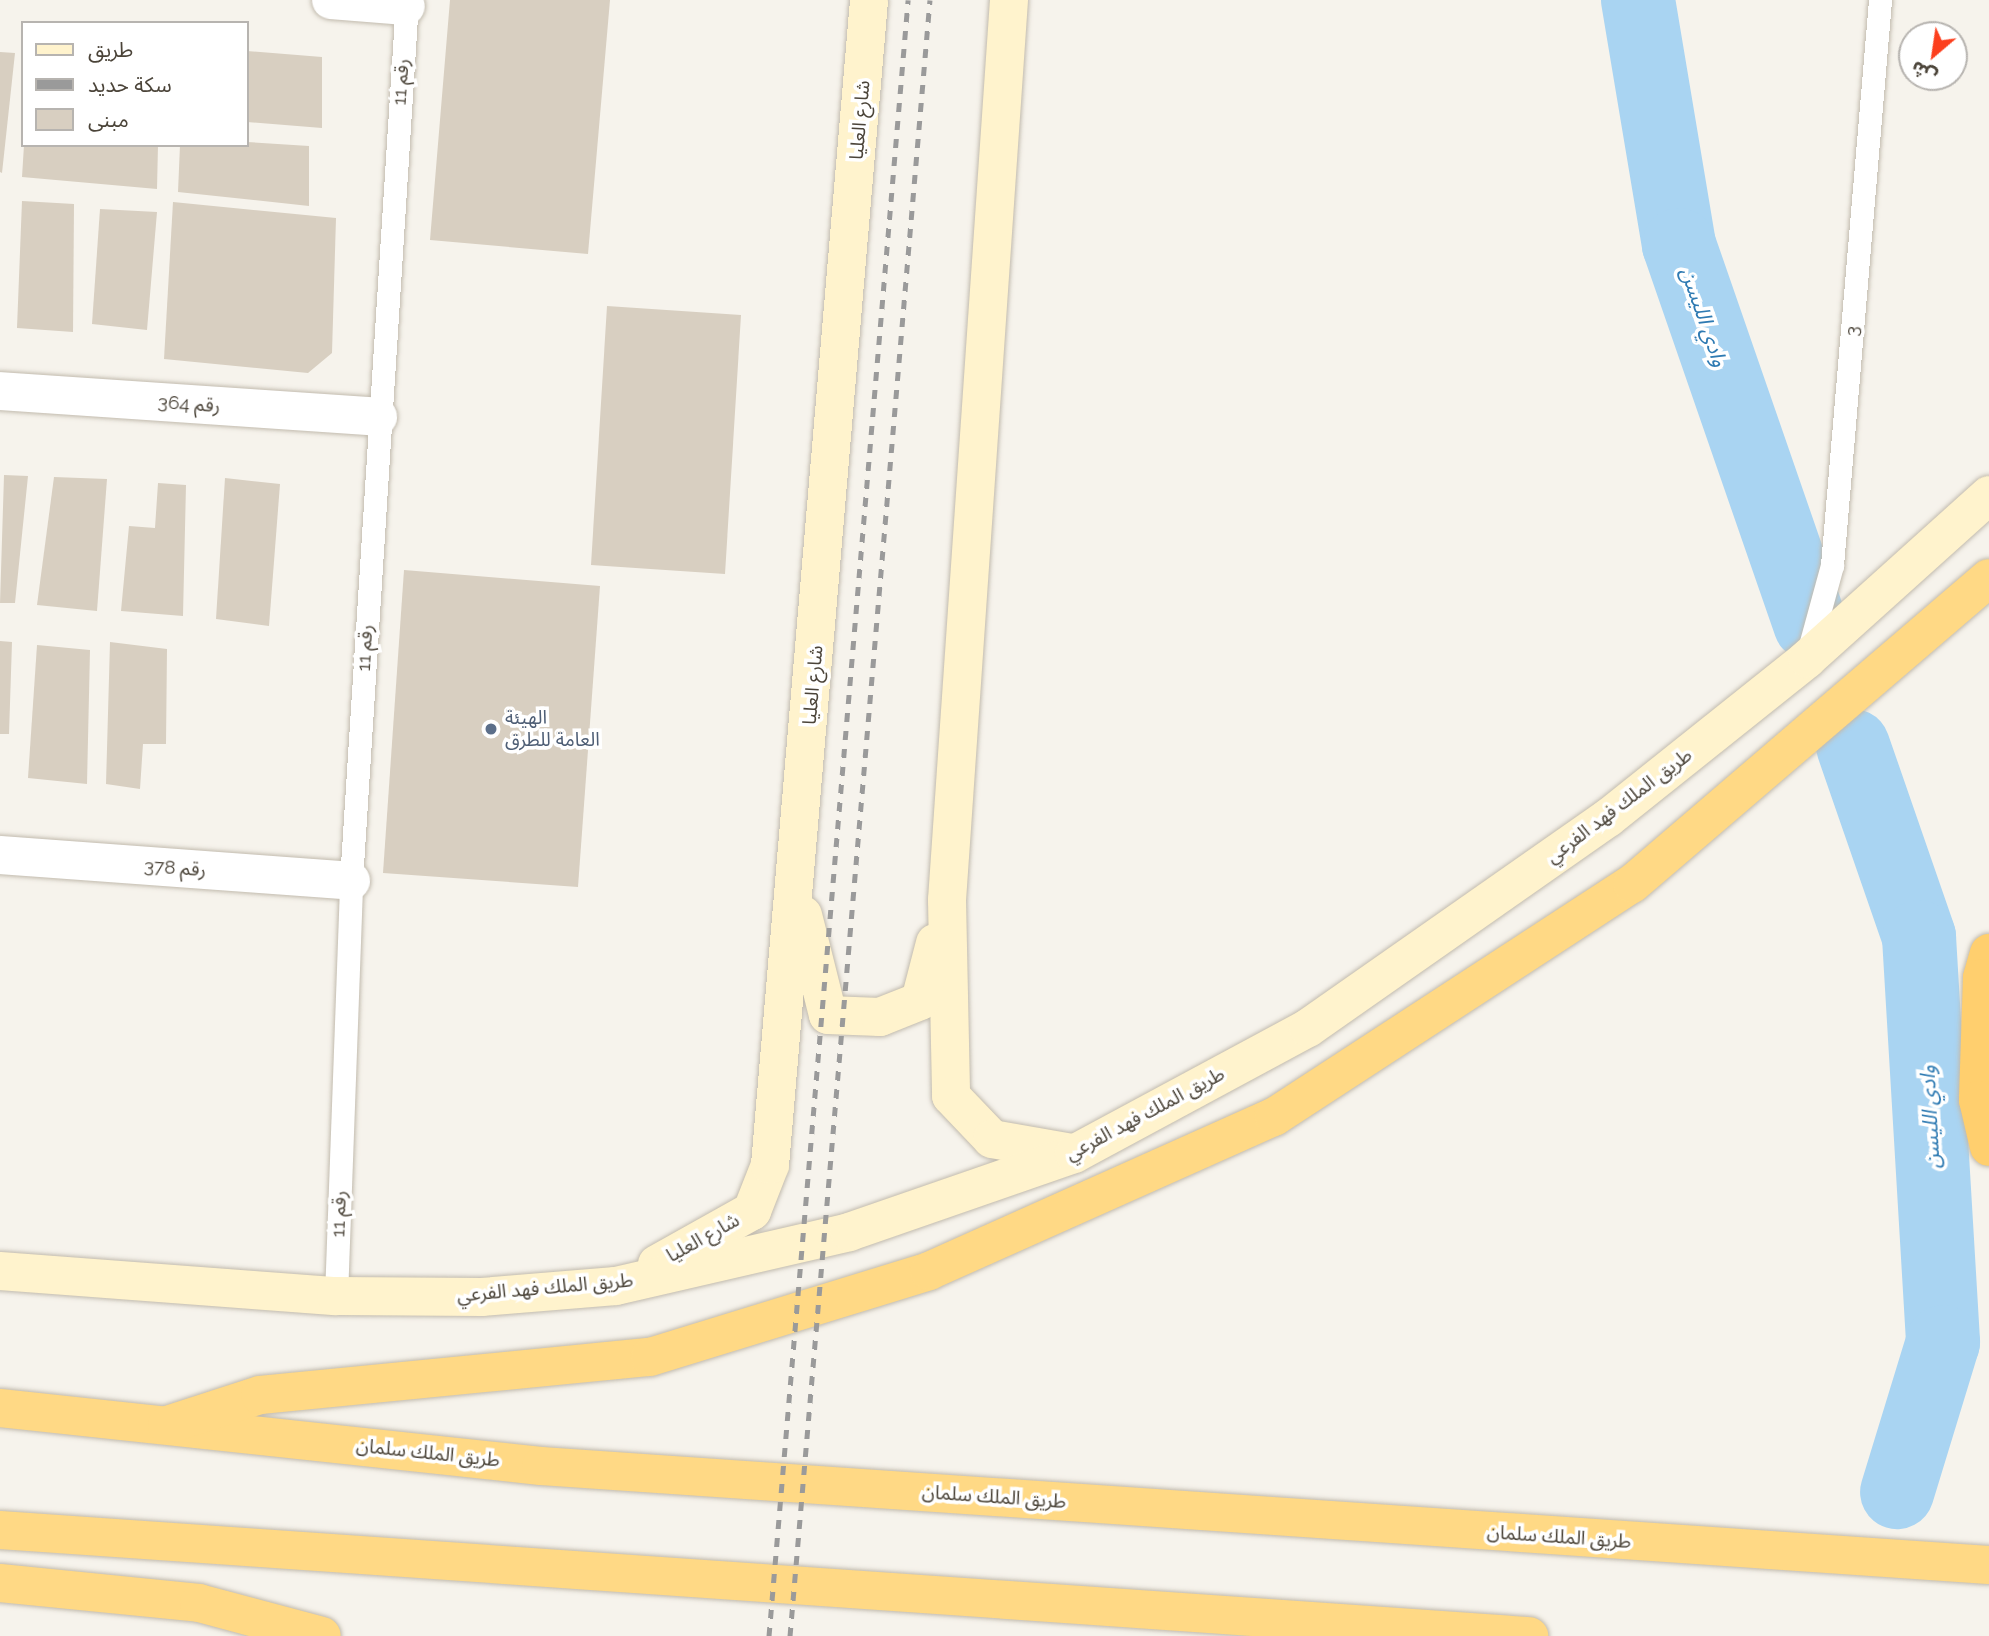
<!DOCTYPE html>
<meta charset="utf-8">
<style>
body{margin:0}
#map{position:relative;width:1989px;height:1636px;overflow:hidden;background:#f6f3ec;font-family:Raleway,"Noto Sans Arabic",sans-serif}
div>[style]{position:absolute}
.river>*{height:74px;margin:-37px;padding:0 37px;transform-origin:37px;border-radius:37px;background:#a9d4f2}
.building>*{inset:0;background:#d8cfc1}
.roads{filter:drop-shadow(0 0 2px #c2bbae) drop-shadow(0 0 2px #c2bbae)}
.service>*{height:23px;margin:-11.5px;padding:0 11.5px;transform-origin:11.5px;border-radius:11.5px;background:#fff}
.minor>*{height:38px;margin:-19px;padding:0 19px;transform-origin:19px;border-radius:19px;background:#fff}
.secondary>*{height:38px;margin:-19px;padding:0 19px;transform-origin:19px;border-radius:19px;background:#fff3cd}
.trunk>*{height:38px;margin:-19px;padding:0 19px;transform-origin:19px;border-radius:19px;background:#ffd985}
.motorway>*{height:38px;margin:-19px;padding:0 19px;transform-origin:19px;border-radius:19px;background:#ffcf6e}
.rail>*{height:5px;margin-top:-2.5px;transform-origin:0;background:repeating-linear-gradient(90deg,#9a9a9a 0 9px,transparent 0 18px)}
.dots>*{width:19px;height:19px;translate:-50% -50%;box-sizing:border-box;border:4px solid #fff;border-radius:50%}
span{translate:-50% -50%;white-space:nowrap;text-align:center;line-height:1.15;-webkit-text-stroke:7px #fff;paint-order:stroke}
.street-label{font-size:19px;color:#4b4439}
.service-label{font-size:19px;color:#4e5e75}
.left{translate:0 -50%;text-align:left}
.water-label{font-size:21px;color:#2e7ab2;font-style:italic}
.legend{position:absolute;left:21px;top:21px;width:228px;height:126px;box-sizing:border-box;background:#fff;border:2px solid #b7b4b0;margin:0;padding:9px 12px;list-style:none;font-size:21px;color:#4b4439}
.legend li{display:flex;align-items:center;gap:14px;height:35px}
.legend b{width:35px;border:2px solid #b7b4b0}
.north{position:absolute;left:1898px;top:21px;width:70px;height:70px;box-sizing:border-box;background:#fff;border:2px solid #b7b4b0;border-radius:50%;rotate:209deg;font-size:19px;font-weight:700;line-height:28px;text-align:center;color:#4b4439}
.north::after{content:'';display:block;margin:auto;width:24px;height:32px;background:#fc3f1d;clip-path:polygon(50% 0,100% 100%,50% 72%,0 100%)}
</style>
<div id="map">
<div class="river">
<i style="left:1638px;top:0;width:248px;rotate:80.5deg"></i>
<i style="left:1679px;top:245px;width:401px;rotate:70.9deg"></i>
<i style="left:1853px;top:746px;width:202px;rotate:70.9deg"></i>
<i style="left:1919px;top:937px;width:406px;rotate:86.6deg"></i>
<i style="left:1943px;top:1342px;width:157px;rotate:107deg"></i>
</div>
<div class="building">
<i style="clip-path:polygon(450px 0,610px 0,588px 254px,430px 240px)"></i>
<i style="clip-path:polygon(247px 51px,322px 57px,322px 128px,247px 122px)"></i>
<i style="clip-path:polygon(0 52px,15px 53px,2px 173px,0 172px)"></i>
<i style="clip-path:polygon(247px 142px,309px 146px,309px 206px,178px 192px,180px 145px)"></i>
<i style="clip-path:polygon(24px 145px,158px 145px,157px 189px,22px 177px)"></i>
<i style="clip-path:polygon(22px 201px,74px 204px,73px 332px,17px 328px)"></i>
<i style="clip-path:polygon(173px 202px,336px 218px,332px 353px,308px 373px,164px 359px)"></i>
<i style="clip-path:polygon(100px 209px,157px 212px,147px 330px,92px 324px)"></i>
<i style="clip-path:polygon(607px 306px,741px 315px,725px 574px,591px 565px)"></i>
<i style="clip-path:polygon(4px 475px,28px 476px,15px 603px,0 603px)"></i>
<i style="clip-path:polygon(54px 477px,107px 479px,97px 611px,37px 605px)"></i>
<i style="clip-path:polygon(225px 478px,280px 484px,269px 626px,216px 619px)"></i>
<i style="clip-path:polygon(158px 483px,186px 485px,183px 616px,121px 611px,129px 526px,155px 528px)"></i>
<i style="clip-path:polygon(404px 570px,600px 586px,578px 887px,383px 873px)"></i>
<i style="clip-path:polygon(0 641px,12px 642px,9px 734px,0 734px)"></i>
<i style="clip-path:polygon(110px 642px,167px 649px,166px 744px,143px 744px,140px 789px,106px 784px)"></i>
<i style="clip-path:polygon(37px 645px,90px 650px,87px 784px,28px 778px)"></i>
</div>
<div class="roads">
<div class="service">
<i style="left:1808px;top:653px;width:91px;rotate:-74.7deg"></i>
<i style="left:1832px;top:565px;width:567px;rotate:-85.14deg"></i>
<i style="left:336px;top:1296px;width:415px;rotate:-87.9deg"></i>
<i style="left:351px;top:881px;width:883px;rotate:-86.36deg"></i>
</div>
<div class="minor">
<i style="left:331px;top:0;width:75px;rotate:4.6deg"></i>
<i style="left:0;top:391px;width:379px;rotate:3.9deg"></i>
<i style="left:0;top:855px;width:352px;rotate:4.2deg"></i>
</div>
<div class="secondary">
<i style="left:1009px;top:0;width:902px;rotate:93.94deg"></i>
<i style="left:947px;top:900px;width:196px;rotate:88.8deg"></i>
<i style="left:951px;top:1096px;width:59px;rotate:46.4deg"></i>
<i style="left:992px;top:1139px;width:81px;rotate:9.9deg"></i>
<i style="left:803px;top:915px;width:103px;rotate:76deg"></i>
<i style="left:828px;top:1015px;width:52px;rotate:2.2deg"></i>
<i style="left:880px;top:1017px;width:43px;rotate:-21.8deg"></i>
<i style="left:920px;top:1001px;width:60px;rotate:-75.5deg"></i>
<i style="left:657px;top:1264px;width:109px;rotate:-29.2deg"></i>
<i style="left:752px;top:1211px;width:49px;rotate:-68.6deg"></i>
<i style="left:770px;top:1165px;width:1169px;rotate:-85.14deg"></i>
<i style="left:0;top:1271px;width:337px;rotate:4.3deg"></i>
<i style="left:336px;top:1296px;width:146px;rotate:0.4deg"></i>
<i style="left:482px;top:1297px;width:134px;rotate:-4.7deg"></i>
<i style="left:616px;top:1286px;width:239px;rotate:-13deg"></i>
<i style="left:849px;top:1232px;width:238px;rotate:-19.1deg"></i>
<i style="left:1074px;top:1154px;width:266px;rotate:-28.3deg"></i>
<i style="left:1308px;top:1028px;width:366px;rotate:-35deg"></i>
<i style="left:1608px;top:818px;width:255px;rotate:-38.6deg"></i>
<i style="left:1807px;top:659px;width:245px;rotate:-42deg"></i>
</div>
<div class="trunk">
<i style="left:0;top:1408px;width:544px;rotate:6.12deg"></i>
<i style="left:541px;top:1466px;width:1451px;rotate:3.91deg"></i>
<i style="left:167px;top:1425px;width:98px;rotate:-17.9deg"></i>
<i style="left:260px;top:1395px;width:392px;rotate:-5.6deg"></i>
<i style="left:650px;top:1357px;width:292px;rotate:-17.1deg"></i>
<i style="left:929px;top:1271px;width:378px;rotate:-24.1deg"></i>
<i style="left:1274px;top:1117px;width:427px;rotate:-33.1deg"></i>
<i style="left:1632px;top:884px;width:470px;rotate:-40.6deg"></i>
<i style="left:0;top:1530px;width:1533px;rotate:3.97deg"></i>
<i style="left:0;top:1583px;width:200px;rotate:5.7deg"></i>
<i style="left:199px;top:1603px;width:127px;rotate:15deg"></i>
</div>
<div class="motorway">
<i style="left:1989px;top:953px;width:26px;rotate:106deg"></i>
<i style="left:1982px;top:978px;width:122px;rotate:91.9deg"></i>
<i style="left:1978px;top:1100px;width:48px;rotate:76.8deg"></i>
</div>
</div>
<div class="rail">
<i style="left:769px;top:1636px;width:1642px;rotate:-85.14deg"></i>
<i style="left:790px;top:1636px;width:1642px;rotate:-85.11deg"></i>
</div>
<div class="dots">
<i style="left:491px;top:729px;background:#5c6f8a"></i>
</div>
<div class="street-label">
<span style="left:401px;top:82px;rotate:-86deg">رقم 11</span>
<span style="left:860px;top:120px;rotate:-85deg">شارع العليا</span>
<span style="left:1852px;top:331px;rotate:-85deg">3</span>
<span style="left:189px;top:404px;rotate:4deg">رقم 364</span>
<span style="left:365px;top:648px;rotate:-87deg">رقم 11</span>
<span style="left:813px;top:685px;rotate:-85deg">شارع العليا</span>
<span style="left:1619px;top:806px;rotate:-37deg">طريق الملك فهد الفرعي</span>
<span style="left:175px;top:868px;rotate:4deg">رقم 378</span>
<span style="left:1145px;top:1114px;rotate:-28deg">طريق الملك فهد الفرعي</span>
<span style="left:339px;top:1214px;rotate:-88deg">رقم 11</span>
<span style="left:703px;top:1238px;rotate:-29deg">شارع العليا</span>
<span style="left:545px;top:1288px;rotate:-5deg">طريق الملك فهد الفرعي</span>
<span style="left:428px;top:1453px;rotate:6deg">طريق الملك سلمان</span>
<span style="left:994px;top:1497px;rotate:4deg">طريق الملك سلمان</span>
<span style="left:1559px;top:1537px;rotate:4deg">طريق الملك سلمان</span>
</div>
<div class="service-label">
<span class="left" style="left:505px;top:729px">الهيئة<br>العامة للطرق</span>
</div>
<div class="water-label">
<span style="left:1704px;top:317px;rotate:71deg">وادي الليسن</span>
<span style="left:1930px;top:1117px;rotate:-93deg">وادي الليسن</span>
</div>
<ul class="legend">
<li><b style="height:9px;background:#fff3cd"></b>طريق</li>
<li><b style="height:9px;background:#9a9a9a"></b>سكة حديد</li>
<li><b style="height:19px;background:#d8cfc1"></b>مبنى</li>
</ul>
<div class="north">ش</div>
</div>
